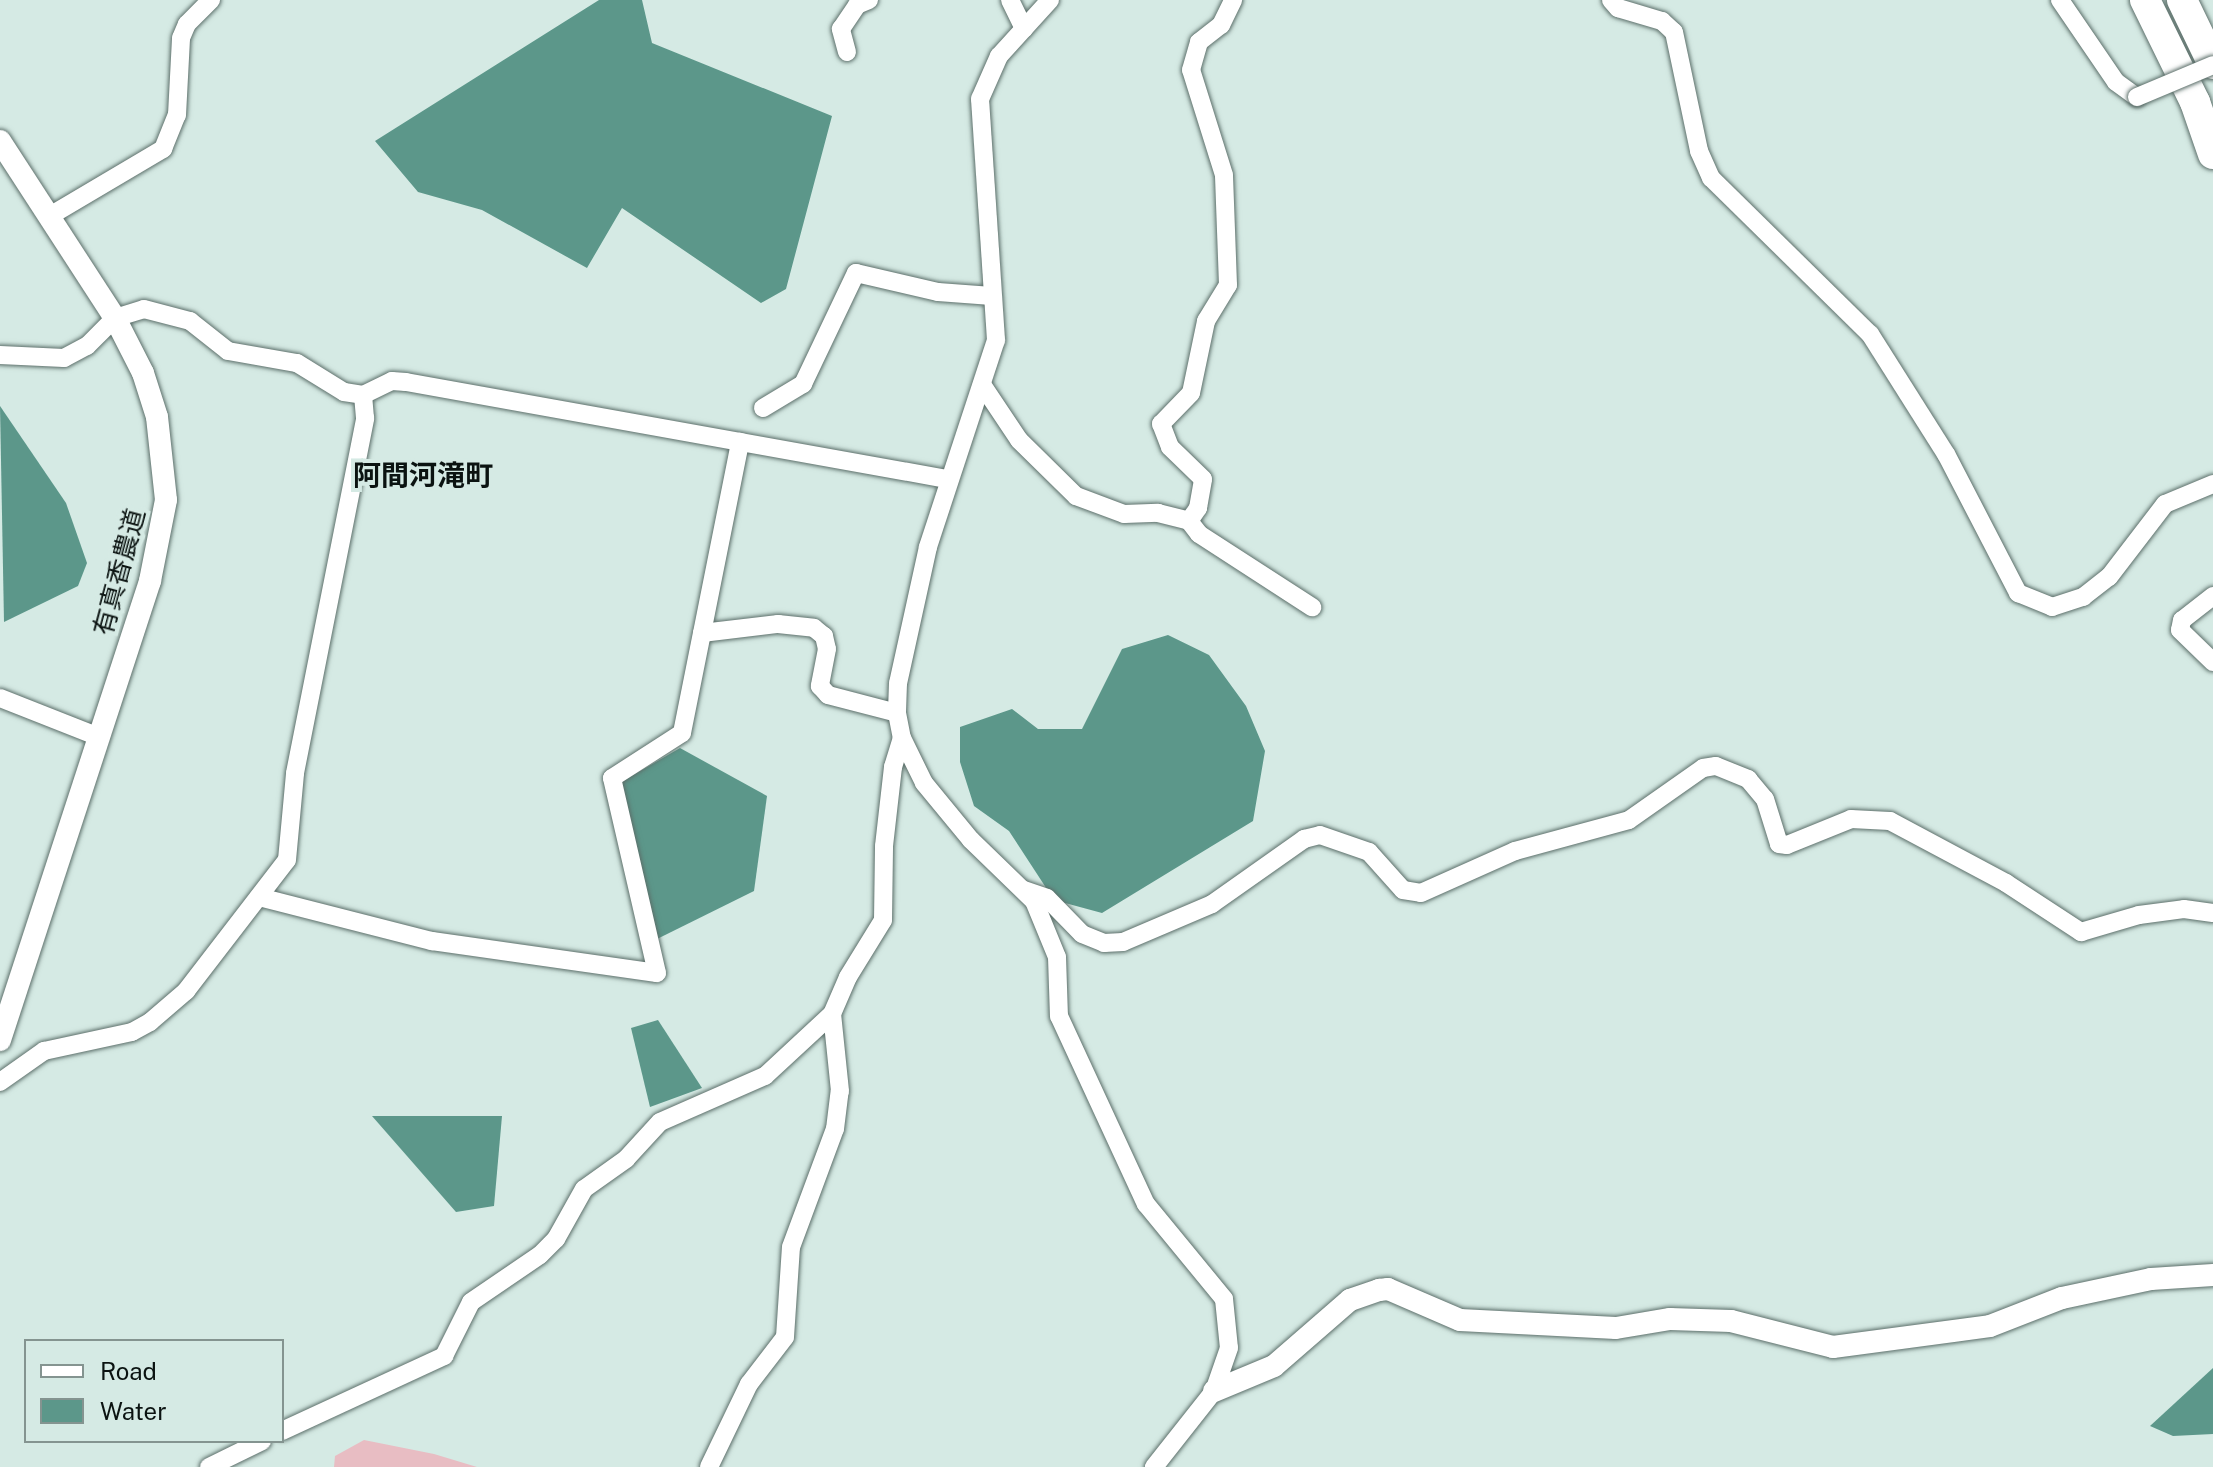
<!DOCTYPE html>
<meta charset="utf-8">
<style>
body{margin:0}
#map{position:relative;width:2213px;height:1467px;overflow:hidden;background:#d5eae4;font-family:"Public Sans","Noto Sans JP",sans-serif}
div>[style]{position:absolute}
.green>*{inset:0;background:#e8bdc3}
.water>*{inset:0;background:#5c978a}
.roads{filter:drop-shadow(0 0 2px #5c6f6a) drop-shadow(0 0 2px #5c6f6a)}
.minor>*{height:18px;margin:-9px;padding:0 9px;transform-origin:9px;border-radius:9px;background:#fff}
.tertiary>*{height:22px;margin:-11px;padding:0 11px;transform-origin:11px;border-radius:11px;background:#fff}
.trunk>*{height:30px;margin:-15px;padding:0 15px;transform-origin:15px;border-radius:15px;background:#fff}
.bridges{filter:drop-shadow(0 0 2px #5c6f6a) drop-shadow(0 0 2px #5c6f6a)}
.minor-bridge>*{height:18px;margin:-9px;padding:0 9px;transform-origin:9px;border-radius:9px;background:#fff}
span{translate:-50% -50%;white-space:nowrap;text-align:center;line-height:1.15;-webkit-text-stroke:8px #d5eae4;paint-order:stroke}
.street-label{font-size:26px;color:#0b1311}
.neighbourhood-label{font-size:28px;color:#0b1311;font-weight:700}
.legend{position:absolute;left:24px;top:1339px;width:260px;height:104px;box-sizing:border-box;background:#d5eae4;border:2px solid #849490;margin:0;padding:10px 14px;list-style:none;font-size:24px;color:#0b1311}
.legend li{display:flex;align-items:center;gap:16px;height:40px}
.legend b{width:40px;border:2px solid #849490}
</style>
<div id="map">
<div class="green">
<i style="clip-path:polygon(364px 1440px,434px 1454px,477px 1467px,334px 1467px,335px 1456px)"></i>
</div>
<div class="water">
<i style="clip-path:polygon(599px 0,642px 0,652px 43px,832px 116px,786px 289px,761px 303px,622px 208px,587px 268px,482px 210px,418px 192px,375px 141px)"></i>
<i style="clip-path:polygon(0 406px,66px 503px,87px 563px,78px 586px,4px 622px)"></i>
<i style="clip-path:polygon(1168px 635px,1209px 655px,1246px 706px,1265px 751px,1253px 821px,1102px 913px,1054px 900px,1009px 831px,974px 806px,960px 762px,960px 727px,1012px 709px,1038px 729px,1082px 729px,1122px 649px)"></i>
<i style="clip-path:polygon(680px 748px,767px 796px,754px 891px,655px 940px,616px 785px)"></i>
<i style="clip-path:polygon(658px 1020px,702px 1088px,650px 1107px,631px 1028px)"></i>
<i style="clip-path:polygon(372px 1116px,502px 1116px,494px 1206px,456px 1212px)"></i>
<i style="clip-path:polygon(2213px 1368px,2213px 1434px,2173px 1436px,2150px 1426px)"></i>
</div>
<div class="roads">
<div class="minor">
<i style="left:1010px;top:0;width:32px;rotate:64deg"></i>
<i style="left:1050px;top:0;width:76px;rotate:132.3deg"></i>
<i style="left:999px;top:56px;width:47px;rotate:113.8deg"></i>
<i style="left:980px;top:99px;width:242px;rotate:86.2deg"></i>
<i style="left:996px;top:340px;width:218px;rotate:108.2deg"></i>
<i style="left:928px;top:547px;width:139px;rotate:102.4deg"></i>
<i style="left:898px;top:683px;width:30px;rotate:92deg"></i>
<i style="left:897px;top:713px;width:25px;rotate:79deg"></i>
<i style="left:902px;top:738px;width:50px;rotate:63.9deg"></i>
<i style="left:924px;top:783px;width:74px;rotate:50.5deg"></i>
<i style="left:971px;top:840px;width:88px;rotate:44.1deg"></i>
<i style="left:1034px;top:901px;width:61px;rotate:67.7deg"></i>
<i style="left:1057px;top:957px;width:59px;rotate:88.1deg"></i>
<i style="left:1059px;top:1016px;width:207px;rotate:65.2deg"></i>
<i style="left:1146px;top:1204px;width:123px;rotate:50.6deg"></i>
<i style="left:1224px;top:1299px;width:49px;rotate:84.2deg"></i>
<i style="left:1229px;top:1348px;width:46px;rotate:109.2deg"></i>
<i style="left:1214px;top:1391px;width:97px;rotate:128.3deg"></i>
<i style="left:1611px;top:0;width:11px;rotate:49deg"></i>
<i style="left:1618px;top:8px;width:46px;rotate:16.5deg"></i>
<i style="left:1662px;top:21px;width:16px;rotate:43deg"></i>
<i style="left:1674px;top:32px;width:122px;rotate:78.1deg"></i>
<i style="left:1699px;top:151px;width:30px;rotate:66deg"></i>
<i style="left:1711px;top:178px;width:223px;rotate:44.5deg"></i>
<i style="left:1870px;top:334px;width:142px;rotate:57.7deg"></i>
<i style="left:1946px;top:454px;width:157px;rotate:62.6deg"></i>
<i style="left:2018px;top:593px;width:37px;rotate:22deg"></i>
<i style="left:2052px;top:607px;width:33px;rotate:-18deg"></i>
<i style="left:2083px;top:597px;width:33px;rotate:-38deg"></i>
<i style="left:2109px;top:577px;width:92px;rotate:-52.5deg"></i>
<i style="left:2165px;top:504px;width:52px;rotate:-22.6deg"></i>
<i style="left:2060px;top:0;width:99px;rotate:55.7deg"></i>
<i style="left:2116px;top:82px;width:26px;rotate:36deg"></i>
<i style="left:847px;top:52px;width:24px;rotate:-105deg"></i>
<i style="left:841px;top:29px;width:29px;rotate:-56deg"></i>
<i style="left:857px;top:5px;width:13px;rotate:-23deg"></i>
<i style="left:48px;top:217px;width:134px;rotate:-30.6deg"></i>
<i style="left:163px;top:149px;width:37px;rotate:-68deg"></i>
<i style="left:177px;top:115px;width:77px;rotate:-87deg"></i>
<i style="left:181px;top:38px;width:15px;rotate:-67deg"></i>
<i style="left:187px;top:24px;width:34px;rotate:-45deg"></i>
<i style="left:0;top:355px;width:64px;rotate:2.7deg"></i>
<i style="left:64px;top:358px;width:26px;rotate:-28deg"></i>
<i style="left:87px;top:346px;width:40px;rotate:-45deg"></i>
<i style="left:115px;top:318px;width:30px;rotate:-17deg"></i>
<i style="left:144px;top:309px;width:48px;rotate:14.6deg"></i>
<i style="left:190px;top:321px;width:48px;rotate:38.3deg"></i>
<i style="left:228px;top:351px;width:70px;rotate:9.9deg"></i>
<i style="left:297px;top:363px;width:55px;rotate:31.7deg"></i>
<i style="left:344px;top:392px;width:19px;rotate:9deg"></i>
<i style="left:363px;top:395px;width:32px;rotate:-26deg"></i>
<i style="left:392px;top:381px;width:14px;rotate:4deg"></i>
<i style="left:406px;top:382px;width:550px;rotate:10.16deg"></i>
<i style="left:983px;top:386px;width:65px;rotate:56.3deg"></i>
<i style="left:1019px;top:440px;width:80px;rotate:44.5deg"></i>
<i style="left:1076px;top:496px;width:51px;rotate:20.6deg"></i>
<i style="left:1124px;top:514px;width:34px;rotate:-2deg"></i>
<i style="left:1158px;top:513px;width:32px;rotate:14deg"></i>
<i style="left:1189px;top:521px;width:16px;rotate:52deg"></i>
<i style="left:1199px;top:534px;width:135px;rotate:32.9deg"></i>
<i style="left:763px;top:408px;width:47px;rotate:-31deg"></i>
<i style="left:803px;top:384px;width:123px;rotate:-64.5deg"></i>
<i style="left:856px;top:273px;width:84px;rotate:13deg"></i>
<i style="left:938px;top:292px;width:54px;rotate:4.2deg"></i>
<i style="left:1189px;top:521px;width:16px;rotate:-55deg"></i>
<i style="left:1198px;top:508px;width:29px;rotate:-80deg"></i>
<i style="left:1203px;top:479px;width:46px;rotate:-135.9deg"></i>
<i style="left:1170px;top:447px;width:25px;rotate:-111deg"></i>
<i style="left:1161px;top:424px;width:43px;rotate:-45.9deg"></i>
<i style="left:1191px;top:393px;width:74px;rotate:-78.2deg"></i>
<i style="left:1206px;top:321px;width:42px;rotate:-58.6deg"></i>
<i style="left:1228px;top:285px;width:110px;rotate:-92.1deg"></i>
<i style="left:1224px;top:175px;width:110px;rotate:-107.4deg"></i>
<i style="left:1191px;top:70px;width:29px;rotate:-74deg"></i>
<i style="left:1199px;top:42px;width:28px;rotate:-38deg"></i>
<i style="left:1221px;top:25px;width:28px;rotate:-64deg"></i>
<i style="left:2213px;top:596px;width:39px;rotate:142deg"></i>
<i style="left:2182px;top:620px;width:10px;rotate:101deg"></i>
<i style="left:2180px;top:630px;width:46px;rotate:44.1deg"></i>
<i style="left:702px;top:633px;width:77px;rotate:-6.8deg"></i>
<i style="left:778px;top:624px;width:36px;rotate:6deg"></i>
<i style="left:814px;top:628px;width:13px;rotate:39deg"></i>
<i style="left:824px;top:636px;width:13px;rotate:77deg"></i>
<i style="left:827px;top:649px;width:38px;rotate:101deg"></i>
<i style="left:820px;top:686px;width:12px;rotate:48deg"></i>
<i style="left:828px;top:695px;width:71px;rotate:14.6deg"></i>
<i style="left:0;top:698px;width:106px;rotate:21.5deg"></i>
<i style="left:1024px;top:890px;width:24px;rotate:19deg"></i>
<i style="left:1047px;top:898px;width:50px;rotate:45.8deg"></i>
<i style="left:1082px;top:934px;width:24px;rotate:22deg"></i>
<i style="left:1104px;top:943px;width:19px;rotate:-3deg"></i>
<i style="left:1123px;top:942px;width:97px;rotate:-23.1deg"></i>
<i style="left:1212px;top:904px;width:113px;rotate:-35.2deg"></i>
<i style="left:1304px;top:839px;width:16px;rotate:-14deg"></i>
<i style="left:1320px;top:835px;width:52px;rotate:19.1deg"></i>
<i style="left:1369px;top:852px;width:51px;rotate:48.2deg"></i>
<i style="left:1403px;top:890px;width:18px;rotate:9deg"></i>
<i style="left:1421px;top:893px;width:103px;rotate:-24.1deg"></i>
<i style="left:1515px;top:851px;width:118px;rotate:-15.2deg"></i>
<i style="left:1629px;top:820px;width:90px;rotate:-35.1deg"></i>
<i style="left:1703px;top:768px;width:13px;rotate:-9deg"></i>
<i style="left:1716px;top:766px;width:35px;rotate:22deg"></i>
<i style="left:1748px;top:779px;width:26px;rotate:50deg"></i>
<i style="left:1765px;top:799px;width:47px;rotate:72.7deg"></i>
<i style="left:1779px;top:844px;width:8px;rotate:7deg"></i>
<i style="left:1787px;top:845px;width:69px;rotate:-22.1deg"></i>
<i style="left:1851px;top:819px;width:39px;rotate:3deg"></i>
<i style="left:1890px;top:821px;width:132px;rotate:28.1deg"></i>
<i style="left:2006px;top:883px;width:90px;rotate:33.2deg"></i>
<i style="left:2081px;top:932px;width:60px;rotate:-16.3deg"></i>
<i style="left:2139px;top:915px;width:45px;rotate:-7.6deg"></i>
<i style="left:2184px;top:909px;width:29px;rotate:8deg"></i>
<i style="left:259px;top:897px;width:179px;rotate:14.3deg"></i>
<i style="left:432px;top:941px;width:227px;rotate:8.1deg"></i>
<i style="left:657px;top:973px;width:200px;rotate:-103deg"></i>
<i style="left:612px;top:778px;width:83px;rotate:-32.7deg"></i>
<i style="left:682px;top:733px;width:297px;rotate:-78.7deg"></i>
<i style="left:0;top:1082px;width:54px;rotate:-35.2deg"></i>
<i style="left:44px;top:1051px;width:90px;rotate:-12.2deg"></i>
<i style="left:132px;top:1032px;width:21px;rotate:-29deg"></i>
<i style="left:150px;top:1022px;width:48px;rotate:-40.7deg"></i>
<i style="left:186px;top:991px;width:165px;rotate:-52.4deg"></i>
<i style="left:287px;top:860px;width:87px;rotate:-84.7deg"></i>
<i style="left:295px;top:773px;width:362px;rotate:-78.8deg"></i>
<i style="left:365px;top:418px;width:23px;rotate:-95deg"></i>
<i style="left:282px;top:1431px;width:179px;rotate:-24.8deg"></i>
<i style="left:444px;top:1356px;width:60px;rotate:-63.4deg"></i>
<i style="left:471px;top:1302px;width:83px;rotate:-34.3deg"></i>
<i style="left:540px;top:1255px;width:23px;rotate:-45deg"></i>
<i style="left:556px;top:1239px;width:57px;rotate:-60.8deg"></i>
<i style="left:584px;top:1189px;width:52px;rotate:-35.5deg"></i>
<i style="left:626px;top:1159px;width:50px;rotate:-47.4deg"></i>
<i style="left:660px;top:1122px;width:115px;rotate:-23.7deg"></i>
<i style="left:765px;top:1076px;width:91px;rotate:-42.8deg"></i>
<i style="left:832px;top:1014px;width:40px;rotate:-66.6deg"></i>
<i style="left:848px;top:977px;width:67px;rotate:-58.4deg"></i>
<i style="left:883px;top:920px;width:74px;rotate:-89.2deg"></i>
<i style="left:884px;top:846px;width:80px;rotate:-83.5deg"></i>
<i style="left:893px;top:767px;width:30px;rotate:-73deg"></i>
<i style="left:209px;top:1467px;width:59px;rotate:-26.1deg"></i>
<i style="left:709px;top:1467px;width:92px;rotate:-64.3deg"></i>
<i style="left:749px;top:1384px;width:59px;rotate:-52.5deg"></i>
<i style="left:785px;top:1337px;width:90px;rotate:-86.2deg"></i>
<i style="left:791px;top:1247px;width:126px;rotate:-69.6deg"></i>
<i style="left:835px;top:1129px;width:38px;rotate:-83deg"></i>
<i style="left:840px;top:1091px;width:77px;rotate:-95.9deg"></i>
</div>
<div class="tertiary">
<i style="left:0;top:141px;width:211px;rotate:57deg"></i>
<i style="left:115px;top:318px;width:62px;rotate:63deg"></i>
<i style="left:143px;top:373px;width:46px;rotate:72.3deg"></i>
<i style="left:157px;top:417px;width:83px;rotate:83.8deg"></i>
<i style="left:166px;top:500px;width:83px;rotate:101.2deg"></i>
<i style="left:150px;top:581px;width:483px;rotate:108.1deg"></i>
<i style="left:1214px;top:1391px;width:65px;rotate:-22.6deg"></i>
<i style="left:1274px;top:1366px;width:101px;rotate:-41deg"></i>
<i style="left:1350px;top:1300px;width:31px;rotate:-19deg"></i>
<i style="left:1379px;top:1290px;width:9px;rotate:-6deg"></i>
<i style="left:1388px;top:1289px;width:78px;rotate:23.3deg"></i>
<i style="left:1460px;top:1320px;width:156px;rotate:2.9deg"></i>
<i style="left:1616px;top:1328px;width:55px;rotate:-9.5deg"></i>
<i style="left:1670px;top:1319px;width:61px;rotate:1.9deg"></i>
<i style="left:1731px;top:1321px;width:105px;rotate:14.3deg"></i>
<i style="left:1833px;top:1347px;width:158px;rotate:-7.6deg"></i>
<i style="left:1990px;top:1326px;width:77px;rotate:-21.3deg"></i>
<i style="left:2062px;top:1298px;width:91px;rotate:-12.1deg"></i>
<i style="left:2151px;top:1279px;width:62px;rotate:-3.7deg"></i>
</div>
<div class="trunk">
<i style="left:2145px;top:0;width:114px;rotate:63.9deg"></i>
<i style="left:2195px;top:102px;width:55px;rotate:70.9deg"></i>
<i style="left:2182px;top:0;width:71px;rotate:64.2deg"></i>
</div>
</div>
<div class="bridges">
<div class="minor-bridge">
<i style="left:2137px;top:97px;width:82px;rotate:-22.8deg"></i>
</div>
</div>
<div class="street-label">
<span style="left:119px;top:572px;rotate:-75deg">有真香農道</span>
</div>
<div class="neighbourhood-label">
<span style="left:423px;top:475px">阿間河滝町</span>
</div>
<ul class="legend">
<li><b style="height:10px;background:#fff"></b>Road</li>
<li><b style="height:22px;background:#5c978a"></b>Water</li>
</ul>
</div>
